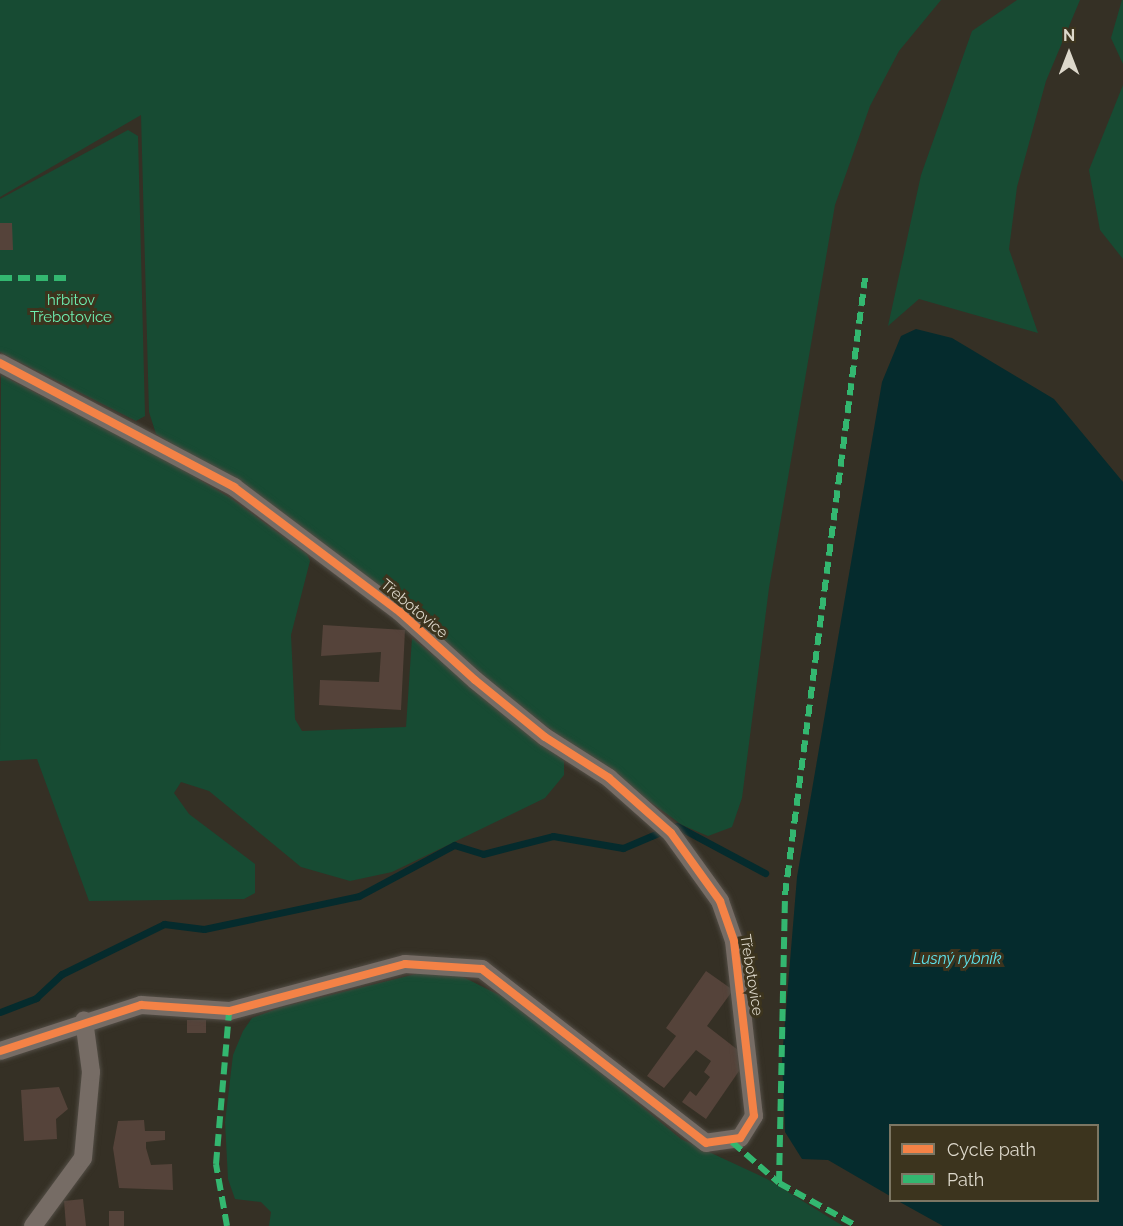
<!DOCTYPE html>
<meta charset="utf-8">
<style>
body{margin:0}
#map{position:relative;width:1123px;height:1226px;overflow:hidden;background:#353025;font-family:Raleway,sans-serif}
div>[style]{position:absolute}
.green>*{inset:0;background:#174b33}
.water>*{inset:0;background:#052b2d}
.stream>*{height:7px;margin:-3.5px;padding:0 3.5px;transform-origin:3.5px;border-radius:3.5px;background:#052b2d}
.building>*{inset:0;background:#55433a}
.roads{filter:drop-shadow(0 0 2px #524d45) drop-shadow(0 0 2px #524d45)}
.minor>*{height:18px;margin:-9px;padding:0 9px;transform-origin:9px;border-radius:9px;background:#766c65}
.quiet>*{height:6px;margin-top:-3px;transform-origin:0;background:repeating-linear-gradient(90deg,#33b770 0 12px,transparent 0 18px)}
.cycleway>*{height:8px;margin:-4px;padding:0 4px;transform-origin:4px;border-radius:4px;background:#f48246}
span{translate:-50% -50%;white-space:nowrap;text-align:center;line-height:1.15;-webkit-text-stroke:6px #3c341e;paint-order:stroke}
.park-label{font-size:15px;color:#6ef0b2}
.street-label{font-size:15px;color:#ddd8cb}
.water-label{font-size:16px;color:#5ee4ee;font-style:italic}
.legend{position:absolute;left:889px;top:1124px;width:210px;height:78px;box-sizing:border-box;background:#3c341e;border:2px solid #7c7663;margin:0;padding:8px 10px;list-style:none;font-size:18px;color:#ddd8cb}
.legend li{display:flex;align-items:center;gap:12px;height:30px}
.legend b{width:30px;border:2px solid #7c7663}
.north{position:absolute;left:1039px;top:24px;width:60px;height:60px;-webkit-text-stroke:4px #3c341e;paint-order:stroke;rotate:0deg;font-size:16px;font-weight:700;line-height:24px;text-align:center;color:#ddd8cb}
.north::after{content:'';display:block;margin:auto;width:21px;height:27px;background:#ddd8cb;clip-path:polygon(50% 0,100% 100%,50% 72%,0 100%)}
</style>
<div id="map">
<div class="green">
<i style="clip-path:polygon(0 0,941px 0,899px 51px,870px 106px,835px 205px,769px 588px,742px 798px,732px 827px,708px 836px,682px 825px,510px 700px,400px 602px,277px 508px,156px 434px,149px 412px,141px 115px,0 197px)"></i>
<i style="clip-path:polygon(1017px 0,1080px 0,1046px 81px,1017px 187px,1009px 249px,1038px 333px,919px 299px,888px 326px,921px 175px,972px 31px)"></i>
<i style="clip-path:polygon(1122px 0,1123px 0,1123px 64px,1111px 38px)"></i>
<i style="clip-path:polygon(1123px 85px,1123px 259px,1100px 230px,1089px 170px)"></i>
<i style="clip-path:polygon(128px 130px,138px 136px,145px 416px,136px 421px,0 352px,0 199px)"></i>
<i style="clip-path:polygon(1px 375px,168px 461px,232px 499px,307px 554px,310px 561px,291px 635px,295px 719px,302px 731px,406px 727px,412px 638px,564px 761px,564px 775px,545px 798px,392px 872px,350px 881px,301px 867px,209px 791px,181px 782px,174px 793px,189px 814px,255px 864px,255px 893px,244px 899px,89px 901px,37px 759px,0 761px)"></i>
<i style="clip-path:polygon(424px 972px,457px 974px,519px 1005px,681px 1139px,767px 1179px,843px 1226px,269px 1226px,271px 1212px,261px 1202px,235px 1199px,228px 1179px,225px 1122px,233px 1055px,243px 1031px,252px 1018px,282px 1007px)"></i>
</div>
<div class="water">
<i style="clip-path:polygon(916px 329px,952px 338px,1054px 399px,1123px 482px,1123px 1226px,943px 1226px,898px 1201px,1098px 1200px,1098px 1126px,890px 1126px,890px 1196px,828px 1160px,802px 1159px,785px 1132px,782px 1058px,797px 877px,882px 382px,901px 336px)"></i>
</div>
<div class="stream">
<i style="left:677px;top:826px;width:100px;rotate:28.1deg"></i>
<i style="left:0;top:1012px;width:39px;rotate:-21deg"></i>
<i style="left:36px;top:998px;width:35px;rotate:-43deg"></i>
<i style="left:62px;top:974px;width:114px;rotate:-26.1deg"></i>
<i style="left:164px;top:924px;width:40px;rotate:7.1deg"></i>
<i style="left:204px;top:929px;width:158px;rotate:-12deg"></i>
<i style="left:359px;top:896px;width:108px;rotate:-28.2deg"></i>
<i style="left:454px;top:845px;width:30px;rotate:17deg"></i>
<i style="left:483px;top:854px;width:72px;rotate:-14.4deg"></i>
<i style="left:553px;top:836px;width:71px;rotate:9.7deg"></i>
<i style="left:623px;top:848px;width:39px;rotate:-23deg"></i>
</div>
<div class="building">
<i style="clip-path:polygon(0 223px,12px 223px,13px 250px,0 250px)"></i>
<i style="clip-path:polygon(323px 625px,405px 630px,401px 710px,319px 705px,320px 680px,379px 682px,381px 652px,321px 656px)"></i>
<i style="clip-path:polygon(706px 971px,733px 990px,707px 1026px,738px 1050px,739px 1071px,706px 1119px,682px 1102px,690px 1091px,696px 1096px,710px 1077px,704px 1072px,711px 1061px,696px 1050px,664px 1088px,647px 1076px,676px 1036px,666px 1028px)"></i>
<i style="clip-path:polygon(187px 1020px,206px 1020px,206px 1033px,187px 1033px)"></i>
<i style="clip-path:polygon(59px 1087px,68px 1109px,56px 1119px,57px 1139px,24px 1141px,21px 1090px)"></i>
<i style="clip-path:polygon(144px 1120px,145px 1131px,165px 1131px,165px 1140px,146px 1142px,146px 1148px,151px 1165px,172px 1164px,173px 1190px,119px 1188px,113px 1148px,118px 1121px)"></i>
<i style="clip-path:polygon(83px 1199px,86px 1226px,66px 1226px,64px 1201px)"></i>
<i style="clip-path:polygon(109px 1211px,124px 1211px,124px 1226px,109px 1226px)"></i>
</div>
<div class="roads">
<div class="minor">
<i style="left:0;top:363px;width:265px;rotate:27.9deg"></i>
<i style="left:234px;top:487px;width:208px;rotate:37deg"></i>
<i style="left:400px;top:612px;width:101px;rotate:42.2deg"></i>
<i style="left:475px;top:680px;width:90px;rotate:39.2deg"></i>
<i style="left:545px;top:737px;width:76px;rotate:32.6deg"></i>
<i style="left:609px;top:778px;width:83px;rotate:41.6deg"></i>
<i style="left:671px;top:833px;width:84px;rotate:54.2deg"></i>
<i style="left:720px;top:901px;width:42px;rotate:70.7deg"></i>
<i style="left:734px;top:941px;width:176px;rotate:83.5deg"></i>
<i style="left:754px;top:1116px;width:26px;rotate:122deg"></i>
<i style="left:740px;top:1138px;width:34px;rotate:172deg"></i>
<i style="left:706px;top:1143px;width:284px;rotate:-142.2deg"></i>
<i style="left:482px;top:969px;width:77px;rotate:-176.3deg"></i>
<i style="left:405px;top:964px;width:182px;rotate:165deg"></i>
<i style="left:229px;top:1011px;width:88px;rotate:-176.1deg"></i>
<i style="left:141px;top:1005px;width:148px;rotate:161.9deg"></i>
<i style="left:33px;top:1226px;width:84px;rotate:-53.7deg"></i>
<i style="left:83px;top:1158px;width:86px;rotate:-84.7deg"></i>
<i style="left:91px;top:1072px;width:52px;rotate:-97.7deg"></i>
</div>
</div>
<div class="quiet">
<i style="left:0;top:278px;width:69px"></i>
<i style="left:732px;top:1142px;width:62px;rotate:41.1deg"></i>
<i style="left:779px;top:1183px;width:89px;rotate:28.9deg"></i>
<i style="left:779px;top:1183px;width:288px;rotate:-88.8deg"></i>
<i style="left:785px;top:895px;width:622px;rotate:-82.61deg"></i>
<i style="left:227px;top:1226px;width:63px;rotate:-100.1deg"></i>
<i style="left:216px;top:1164px;width:154px;rotate:-85.1deg"></i>
</div>
<div class="cycleway">
<i style="left:0;top:363px;width:265px;rotate:27.9deg"></i>
<i style="left:234px;top:487px;width:208px;rotate:37deg"></i>
<i style="left:400px;top:612px;width:101px;rotate:42.2deg"></i>
<i style="left:475px;top:680px;width:90px;rotate:39.2deg"></i>
<i style="left:545px;top:737px;width:76px;rotate:32.6deg"></i>
<i style="left:609px;top:778px;width:83px;rotate:41.6deg"></i>
<i style="left:671px;top:833px;width:84px;rotate:54.2deg"></i>
<i style="left:720px;top:901px;width:42px;rotate:70.7deg"></i>
<i style="left:734px;top:941px;width:176px;rotate:83.5deg"></i>
<i style="left:754px;top:1116px;width:26px;rotate:122deg"></i>
<i style="left:740px;top:1138px;width:34px;rotate:172deg"></i>
<i style="left:706px;top:1143px;width:284px;rotate:-142.2deg"></i>
<i style="left:482px;top:969px;width:77px;rotate:-176.3deg"></i>
<i style="left:405px;top:964px;width:182px;rotate:165deg"></i>
<i style="left:229px;top:1011px;width:88px;rotate:-176.1deg"></i>
<i style="left:141px;top:1005px;width:148px;rotate:161.9deg"></i>
</div>
<div class="park-label">
<span style="left:71px;top:309px">hřbitov<br>Třebotovice</span>
</div>
<div class="street-label">
<span style="left:414px;top:609px;rotate:40deg">Třebotovice</span>
<span style="left:751px;top:975px;rotate:81deg">Třebotovice</span>
</div>
<div class="water-label">
<span style="left:957px;top:959px">Lusný rybník</span>
</div>
<ul class="legend">
<li><b style="height:8px;background:#f48246"></b>Cycle path</li>
<li><b style="height:8px;background:#33b770"></b>Path</li>
</ul>
<div class="north">N</div>
</div>
